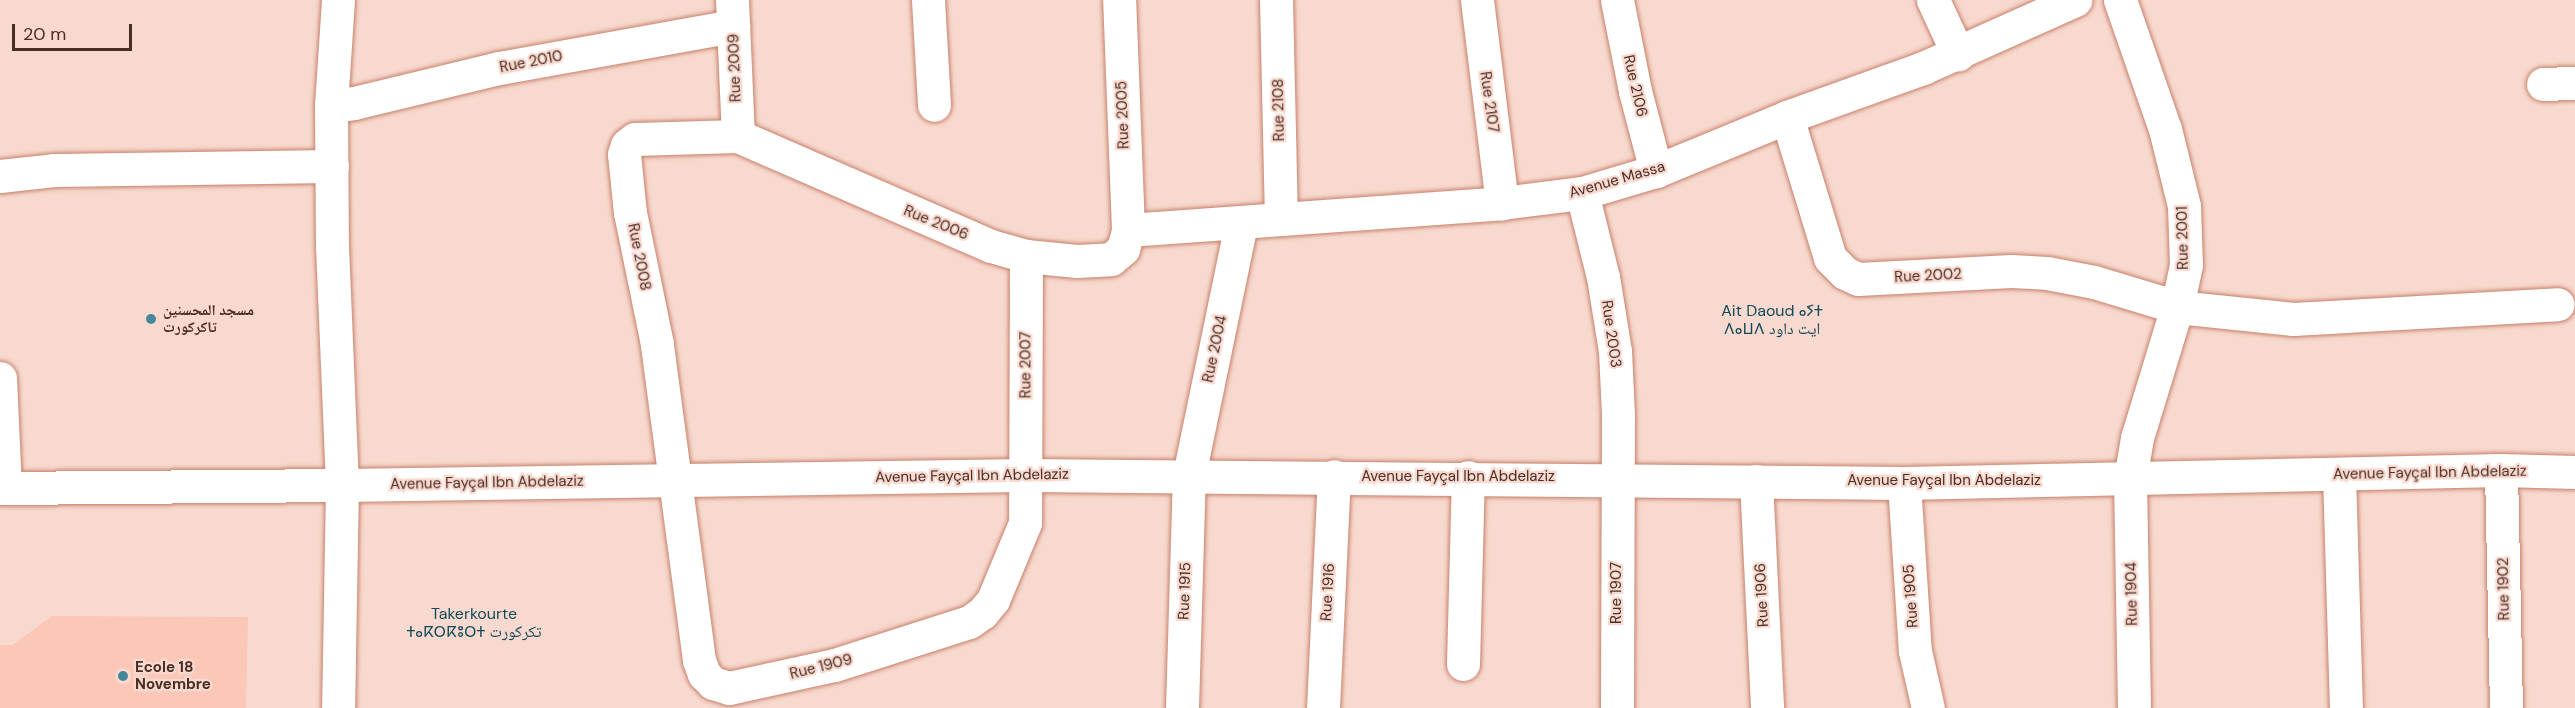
<!DOCTYPE html>
<meta charset="utf-8">
<style>
body{margin:0}
#map{position:relative;width:2575px;height:708px;overflow:hidden;background:#f8d9cf;font-family:"DM Sans","Noto Naskh Arabic","Noto Sans Tifinagh",sans-serif}
div>[style]{position:absolute}
.built>*{inset:0;background:#fbc8b8}
.roads{filter:drop-shadow(0 0 2px #c7816a) drop-shadow(0 0 2px #c7816a)}
.minor>*{height:33px;margin:-16.5px;padding:0 16.5px;transform-origin:16.5px;border-radius:16.5px;background:#fff}
.tertiary>*{height:33px;margin:-16.5px;padding:0 16.5px;transform-origin:16.5px;border-radius:16.5px;background:#fff}
.dots>*{width:16px;height:16px;translate:-50% -50%;box-sizing:border-box;border:3px solid #f8d9cf;border-radius:50%}
span{translate:-50% -50%;white-space:nowrap;text-align:center;line-height:1.15;-webkit-text-stroke:4.5px #f8d9cf;paint-order:stroke}
.street-label{font-size:15px;color:#4a2d24}
.poi-label{font-size:15px;color:#4a2d24;font-weight:700}
.left{translate:0 -50%;text-align:left}
.neighbourhood-label{font-size:16px;color:#124957}
.scale{position:absolute;left:12px;top:24px;width:120px;height:27px;box-sizing:border-box;border:3px solid #4a2d24;border-top:0;padding-left:8px;font-size:18px;line-height:21px;white-space:nowrap;color:#4a2d24;-webkit-text-stroke:4px #f8d9cf;paint-order:stroke}
</style>
<div id="map">
<div class="built">
<i style="clip-path:polygon(52px 616px,248px 617px,246px 708px,0 708px,0 645px,12px 645px)"></i>
</div>
<div class="roads">
<div class="minor">
<i style="left:732px;top:0;width:136px;rotate:87.5deg"></i>
<i style="left:928px;top:0;width:105px;rotate:86.7deg"></i>
<i style="left:1276px;top:0;width:219px;rotate:88.7deg"></i>
<i style="left:1477px;top:0;width:205px;rotate:83deg"></i>
<i style="left:1617px;top:0;width:93px;rotate:78.8deg"></i>
<i style="left:1635px;top:91px;width:83px;rotate:75.3deg"></i>
<i style="left:1933px;top:0;width:60px;rotate:65.2deg"></i>
<i style="left:2120px;top:0;width:137px;rotate:70.8deg"></i>
<i style="left:2165px;top:129px;width:79px;rotate:76.1deg"></i>
<i style="left:2184px;top:206px;width:59px;rotate:88.1deg"></i>
<i style="left:2186px;top:265px;width:43px;rotate:102.1deg"></i>
<i style="left:2177px;top:307px;width:137px;rotate:107deg"></i>
<i style="left:2137px;top:438px;width:42px;rotate:99.7deg"></i>
<i style="left:2130px;top:479px;width:229px;rotate:89deg"></i>
<i style="left:2543px;top:84px;width:32px;rotate:-2deg"></i>
<i style="left:331px;top:106px;width:23px;rotate:-7deg"></i>
<i style="left:354px;top:103px;width:149px;rotate:-13.6deg"></i>
<i style="left:499px;top:68px;width:238px;rotate:-10.2deg"></i>
<i style="left:1787px;top:117px;width:147px;rotate:73deg"></i>
<i style="left:1830px;top:258px;width:21px;rotate:45deg"></i>
<i style="left:1845px;top:273px;width:14px;rotate:25deg"></i>
<i style="left:1858px;top:279px;width:153px;rotate:-3deg"></i>
<i style="left:2011px;top:271px;width:36px;rotate:3deg"></i>
<i style="left:2047px;top:273px;width:48px;rotate:10.8deg"></i>
<i style="left:2094px;top:282px;width:87px;rotate:16.8deg"></i>
<i style="left:2177px;top:307px;width:117px;rotate:5.9deg"></i>
<i style="left:2293px;top:319px;width:265px;rotate:-3.2deg"></i>
<i style="left:0;top:176px;width:54px;rotate:-6.3deg"></i>
<i style="left:54px;top:170px;width:278px;rotate:-0.8deg"></i>
<i style="left:1582px;top:193px;width:87px;rotate:76deg"></i>
<i style="left:1603px;top:277px;width:75px;rotate:80.8deg"></i>
<i style="left:1615px;top:351px;width:63px;rotate:87.3deg"></i>
<i style="left:1618px;top:414px;width:294px;rotate:90.2deg"></i>
<i style="left:1128px;top:230px;width:375px;rotate:-4.1deg"></i>
<i style="left:1502px;top:203px;width:81px;rotate:-7.1deg"></i>
<i style="left:1582px;top:193px;width:77px;rotate:-16.6deg"></i>
<i style="left:1656px;top:171px;width:142px;rotate:-22.4deg"></i>
<i style="left:1787px;top:117px;width:145px;rotate:-19.8deg"></i>
<i style="left:1923px;top:68px;width:167px;rotate:-24.1deg"></i>
<i style="left:1026px;top:256px;width:267px;rotate:90.2deg"></i>
<i style="left:1025px;top:523px;width:83px;rotate:112.6deg"></i>
<i style="left:993px;top:600px;width:17px;rotate:130deg"></i>
<i style="left:982px;top:613px;width:16px;rotate:145deg"></i>
<i style="left:969px;top:622px;width:142px;rotate:162.3deg"></i>
<i style="left:834px;top:665px;width:107px;rotate:167.6deg"></i>
<i style="left:729px;top:688px;width:17px;rotate:-163deg"></i>
<i style="left:713px;top:683px;width:13px;rotate:-135deg"></i>
<i style="left:704px;top:674px;width:15px;rotate:-110deg"></i>
<i style="left:699px;top:660px;width:319px;rotate:-97.6deg"></i>
<i style="left:657px;top:344px;width:134px;rotate:-101.6deg"></i>
<i style="left:630px;top:213px;width:59px;rotate:-95.8deg"></i>
<i style="left:624px;top:154px;width:9px;rotate:-72deg"></i>
<i style="left:627px;top:145px;width:10px;rotate:-37deg"></i>
<i style="left:635px;top:139px;width:103px;rotate:-1.7deg"></i>
<i style="left:738px;top:136px;width:276px;rotate:23.5deg"></i>
<i style="left:991px;top:246px;width:36px;rotate:16deg"></i>
<i style="left:1026px;top:256px;width:51px;rotate:5.6deg"></i>
<i style="left:1077px;top:261px;width:34px;rotate:-3deg"></i>
<i style="left:1111px;top:259px;width:16px;rotate:-40deg"></i>
<i style="left:1123px;top:249px;width:20px;rotate:-75deg"></i>
<i style="left:1128px;top:230px;width:230px;rotate:-92.2deg"></i>
<i style="left:0;top:378px;width:110px;rotate:87.4deg"></i>
<i style="left:2501px;top:470px;width:238px;rotate:88.8deg"></i>
<i style="left:2339px;top:474px;width:234px;rotate:88.3deg"></i>
<i style="left:1756px;top:481px;width:227px;rotate:87.2deg"></i>
<i style="left:1904px;top:483px;width:168px;rotate:86.3deg"></i>
<i style="left:1915px;top:651px;width:58px;rotate:77.2deg"></i>
<i style="left:0;top:488px;width:342px;rotate:-0.5deg"></i>
<i style="left:342px;top:485px;width:223px;rotate:91deg"></i>
<i style="left:1463px;top:664px;width:187px;rotate:-88.5deg"></i>
<i style="left:1182px;top:708px;width:233px;rotate:-88.3deg"></i>
<i style="left:1189px;top:475px;width:256px;rotate:-78.3deg"></i>
<i style="left:1323px;top:708px;width:232px;rotate:-87.3deg"></i>
</div>
<div class="tertiary">
<i style="left:338px;top:0;width:106px;rotate:93.8deg"></i>
<i style="left:331px;top:106px;width:140px;rotate:89.6deg"></i>
<i style="left:332px;top:246px;width:239px;rotate:87.6deg"></i>
<i style="left:342px;top:485px;width:684px;rotate:-0.84deg"></i>
<i style="left:1026px;top:475px;width:878px;rotate:0.52deg"></i>
<i style="left:1904px;top:483px;width:597px;rotate:-1.25deg"></i>
<i style="left:2501px;top:470px;width:74px;rotate:1.5deg"></i>
</div>
</div>
<div class="dots">
<i style="left:151px;top:319px;background:#46879a"></i>
<i style="left:123px;top:676px;background:#46879a"></i>
</div>
<div class="street-label">
<span style="left:531px;top:62px;rotate:-11deg">Rue 2010</span>
<span style="left:735px;top:68px;rotate:-92deg">Rue 2009</span>
<span style="left:1635px;top:86px;rotate:77deg">Rue 2106</span>
<span style="left:1489px;top:102px;rotate:82deg">Rue 2107</span>
<span style="left:1279px;top:110px;rotate:-91deg">Rue 2108</span>
<span style="left:1123px;top:115px;rotate:-92deg">Rue 2005</span>
<span style="left:1617px;top:180px;rotate:-16deg">Avenue Massa</span>
<span style="left:936px;top:223px;rotate:22deg">Rue 2006</span>
<span style="left:2183px;top:238px;rotate:-91deg">Rue 2001</span>
<span style="left:639px;top:257px;rotate:79deg">Rue 2008</span>
<span style="left:1928px;top:276px;rotate:-3deg">Rue 2002</span>
<span style="left:1611px;top:334px;rotate:82deg">Rue 2003</span>
<span style="left:1215px;top:349px;rotate:-78deg">Rue 2004</span>
<span style="left:1026px;top:365px;rotate:-90deg">Rue 2007</span>
<span style="left:2430px;top:473px;rotate:-1deg">Avenue Fayçal Ibn Abdelaziz</span>
<span style="left:972px;top:476px;rotate:-1deg">Avenue Fayçal Ibn Abdelaziz</span>
<span style="left:1458px;top:477px">Avenue Fayçal Ibn Abdelaziz</span>
<span style="left:1944px;top:481px">Avenue Fayçal Ibn Abdelaziz</span>
<span style="left:487px;top:483px;rotate:-1deg">Avenue Fayçal Ibn Abdelaziz</span>
<span style="left:2504px;top:589px;rotate:-91deg">Rue 1902</span>
<span style="left:1185px;top:591px;rotate:-88deg">Rue 1915</span>
<span style="left:1328px;top:592px;rotate:-87deg">Rue 1916</span>
<span style="left:1617px;top:593px;rotate:-90deg">Rue 1907</span>
<span style="left:2132px;top:594px;rotate:-91deg">Rue 1904</span>
<span style="left:1762px;top:595px;rotate:-93deg">Rue 1906</span>
<span style="left:1911px;top:596px;rotate:-94deg">Rue 1905</span>
<span style="left:821px;top:667px;rotate:-14deg">Rue 1909</span>
</div>
<div class="poi-label">
<span class="left" style="left:163px;top:319px">مسجد المحسنين<br>تاكركورت</span>
<span class="left" style="left:135px;top:676px">Ecole 18<br>Novembre</span>
</div>
<div class="neighbourhood-label">
<span style="left:1772px;top:320px">Ait Daoud ⴰⵢⵜ<br>ⴷⴰⵡⴷ ايت داود</span>
<span style="left:474px;top:623px">Takerkourte<br>ⵜⴰⴽⵔⴽⵓⵔⵜ تكركورت</span>
</div>
<div class="scale">20 m</div>
</div>
